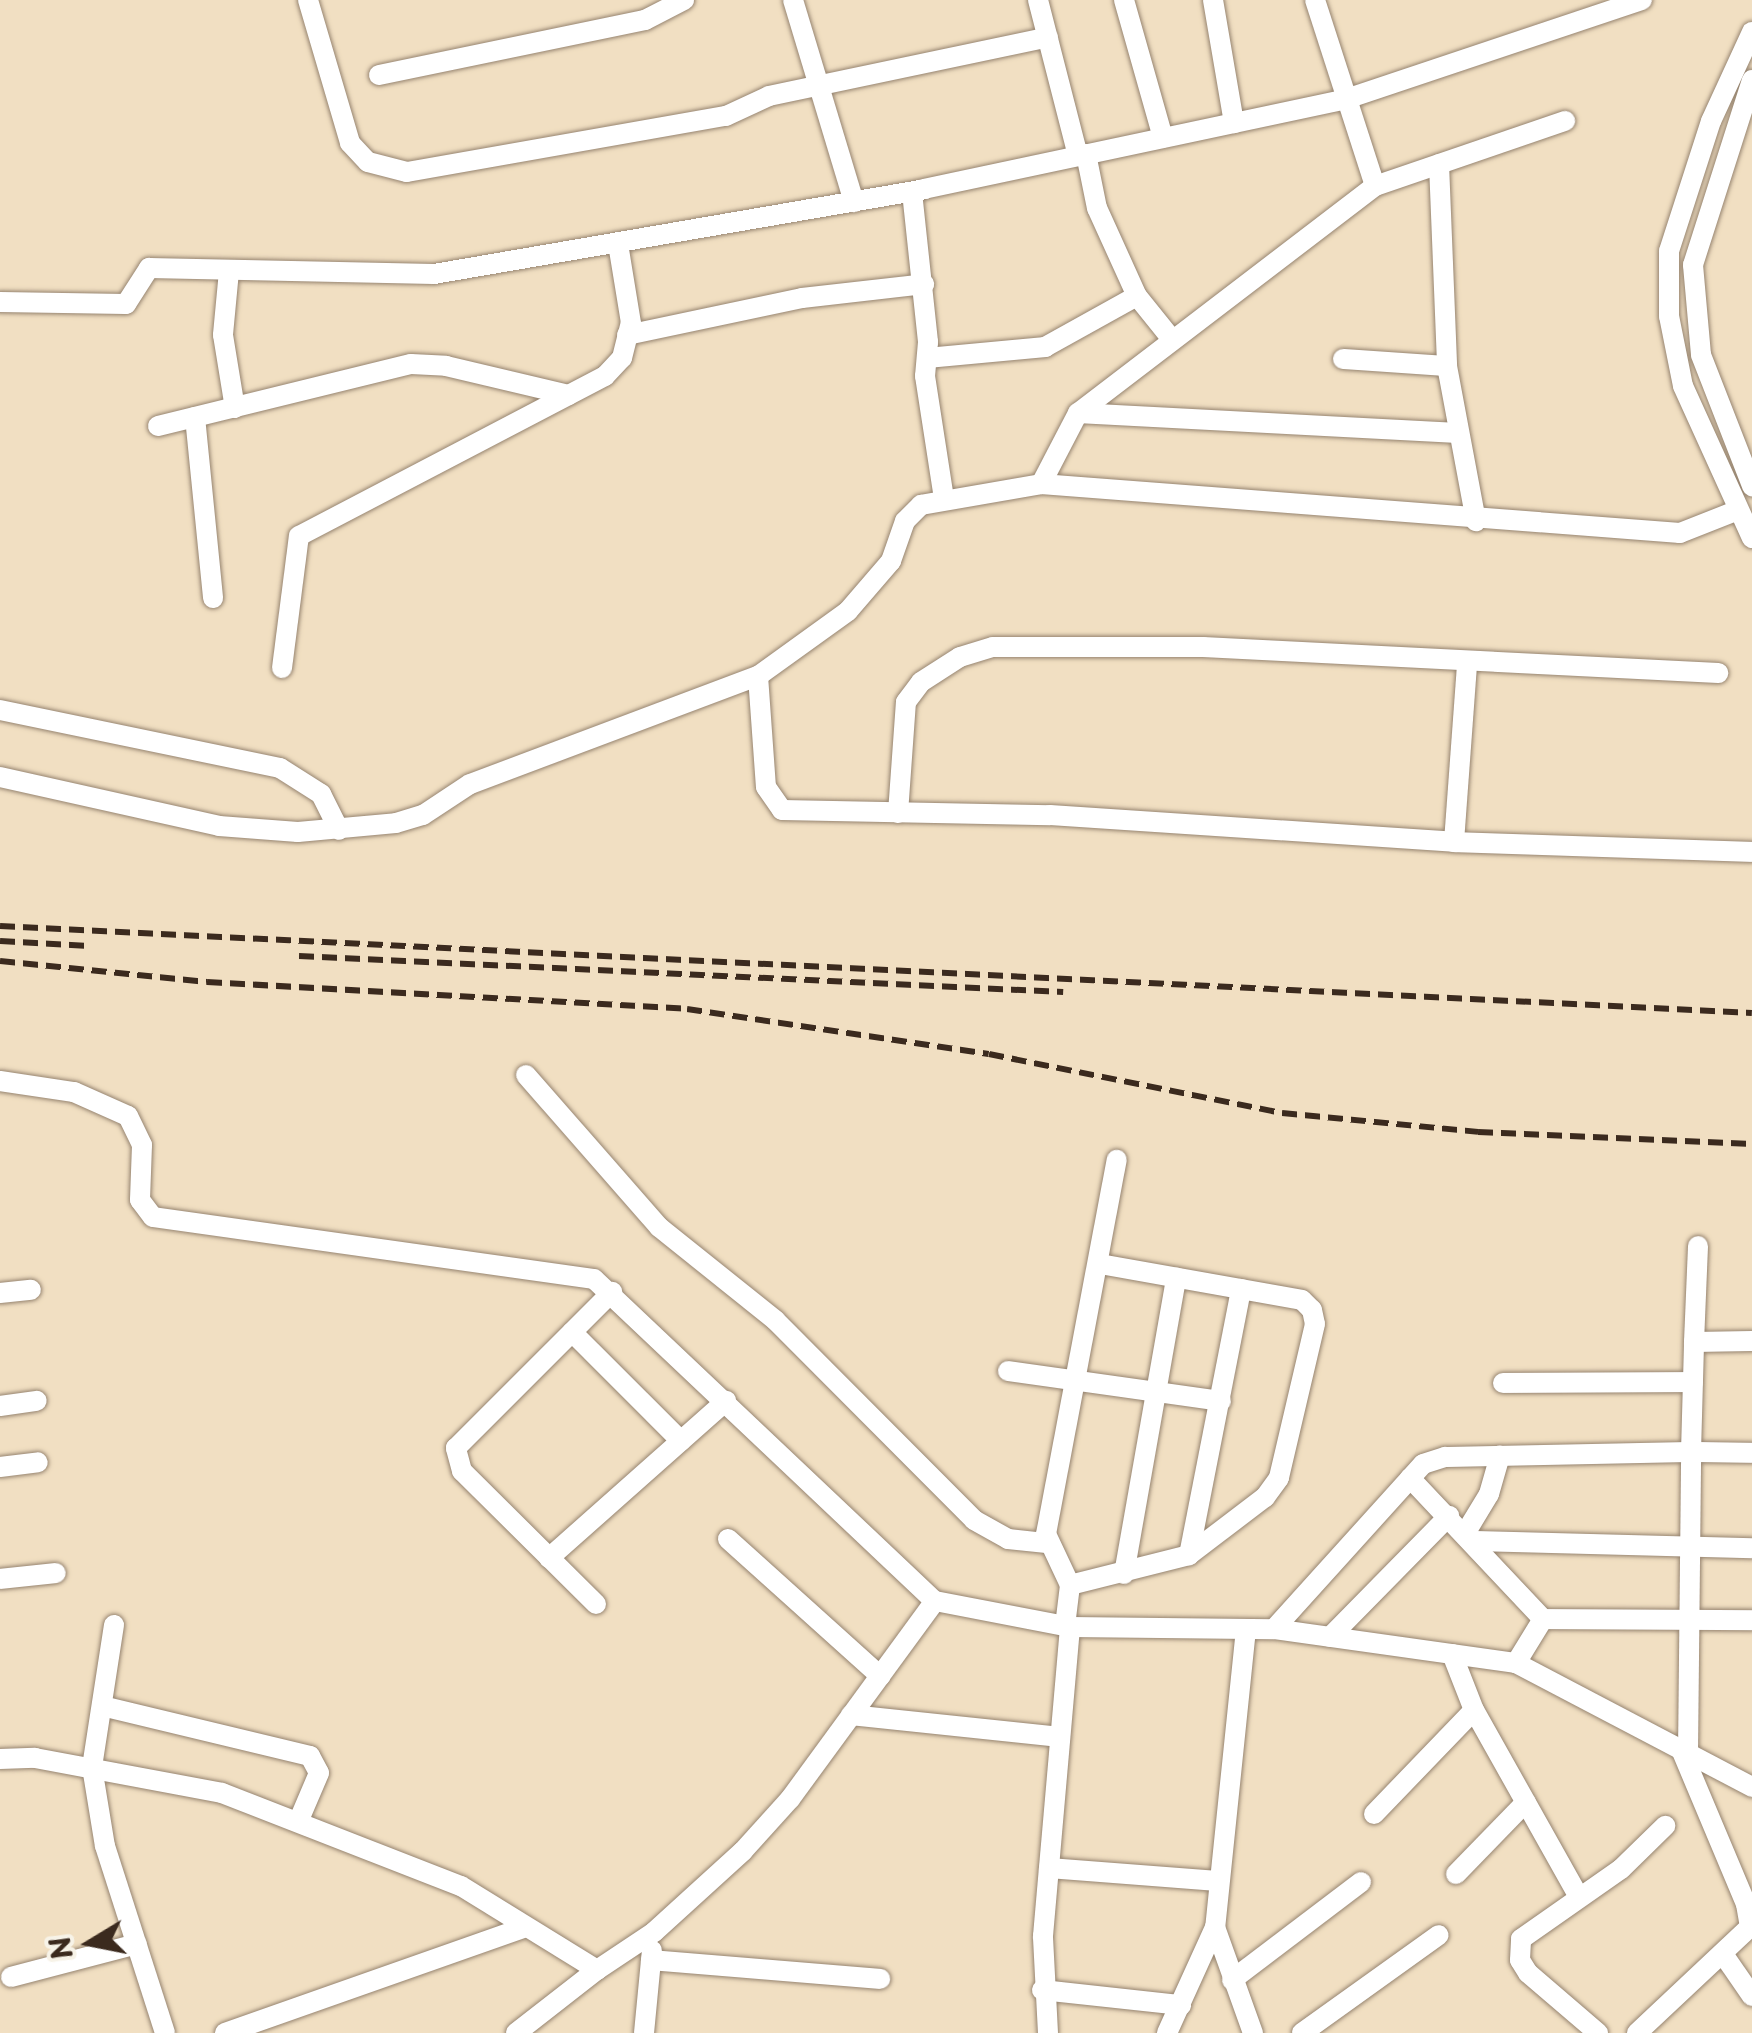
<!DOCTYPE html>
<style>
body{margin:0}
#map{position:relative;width:1752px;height:2033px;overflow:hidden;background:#f1dfc2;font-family:"Playpen Sans",sans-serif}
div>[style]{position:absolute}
.roads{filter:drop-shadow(0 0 2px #968470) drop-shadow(0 0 2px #968470)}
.street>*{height:20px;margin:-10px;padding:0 10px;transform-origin:10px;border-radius:10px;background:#fff}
.rail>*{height:6px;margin-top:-3px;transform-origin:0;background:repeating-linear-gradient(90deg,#3b2a1e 0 15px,transparent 0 23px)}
span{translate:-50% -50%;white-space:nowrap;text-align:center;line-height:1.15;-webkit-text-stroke:9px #f7f3e8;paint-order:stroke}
.north{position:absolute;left:40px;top:1893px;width:100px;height:100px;-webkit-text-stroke:8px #f7f3e8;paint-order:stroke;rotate:260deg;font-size:28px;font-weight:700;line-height:40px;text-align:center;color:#3b2a1e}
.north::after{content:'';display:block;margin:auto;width:35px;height:45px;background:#3b2a1e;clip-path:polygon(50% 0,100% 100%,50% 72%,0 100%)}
</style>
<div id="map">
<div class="roads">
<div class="street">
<i style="left:308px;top:0;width:149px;rotate:73.6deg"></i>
<i style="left:350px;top:143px;width:26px;rotate:47deg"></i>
<i style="left:368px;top:162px;width:40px;rotate:14.4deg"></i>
<i style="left:407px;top:172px;width:324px;rotate:-10deg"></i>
<i style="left:726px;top:116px;width:47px;rotate:-24.9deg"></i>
<i style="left:769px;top:96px;width:285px;rotate:-11.9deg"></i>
<i style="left:793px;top:0;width:211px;rotate:73.2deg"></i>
<i style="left:1038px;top:0;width:161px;rotate:75.6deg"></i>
<i style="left:1124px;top:0;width:143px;rotate:74.2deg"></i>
<i style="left:1213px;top:0;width:125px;rotate:80.3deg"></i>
<i style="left:1315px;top:0;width:195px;rotate:72.1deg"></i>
<i style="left:1375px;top:186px;width:374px;rotate:142.6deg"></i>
<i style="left:1078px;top:413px;width:80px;rotate:117.5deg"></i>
<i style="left:1041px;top:484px;width:641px;rotate:4.38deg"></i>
<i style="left:1680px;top:533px;width:62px;rotate:-21.6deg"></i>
<i style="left:1752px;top:32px;width:98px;rotate:114.7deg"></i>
<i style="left:1711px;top:121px;width:137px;rotate:107.9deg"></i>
<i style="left:1669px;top:251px;width:65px;rotate:90deg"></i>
<i style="left:1669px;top:316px;width:71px;rotate:78.7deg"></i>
<i style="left:1683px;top:386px;width:167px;rotate:65.6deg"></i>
<i style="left:379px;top:75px;width:272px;rotate:-11.7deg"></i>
<i style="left:645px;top:20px;width:44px;rotate:-27.1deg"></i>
<i style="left:1752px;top:80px;width:194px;rotate:107.7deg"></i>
<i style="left:1693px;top:265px;width:90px;rotate:84.9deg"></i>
<i style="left:1701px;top:355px;width:141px;rotate:68.7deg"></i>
<i style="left:1086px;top:154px;width:55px;rotate:78.5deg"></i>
<i style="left:1097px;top:208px;width:97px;rotate:65.6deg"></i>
<i style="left:1137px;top:296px;width:53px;rotate:51.2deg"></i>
<i style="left:1439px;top:164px;width:202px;rotate:87.7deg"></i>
<i style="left:1447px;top:366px;width:158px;rotate:79.4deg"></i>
<i style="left:1375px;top:186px;width:201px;rotate:-18.9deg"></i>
<i style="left:912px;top:192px;width:151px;rotate:83.9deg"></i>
<i style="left:928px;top:342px;width:34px;rotate:95deg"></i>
<i style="left:925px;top:376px;width:124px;rotate:81.2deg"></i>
<i style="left:229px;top:271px;width:64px;rotate:95.4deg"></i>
<i style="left:223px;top:335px;width:74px;rotate:80.7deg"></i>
<i style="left:0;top:302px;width:126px;rotate:0.9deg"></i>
<i style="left:126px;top:304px;width:43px;rotate:-57.4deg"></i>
<i style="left:149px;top:268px;width:285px;rotate:1.2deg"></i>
<i style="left:434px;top:274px;width:497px;rotate:-9.8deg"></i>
<i style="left:924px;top:189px;width:431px;rotate:-12deg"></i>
<i style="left:1346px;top:99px;width:312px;rotate:-18.5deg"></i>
<i style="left:627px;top:335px;width:179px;rotate:-11.9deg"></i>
<i style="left:802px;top:298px;width:123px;rotate:-6.5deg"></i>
<i style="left:927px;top:358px;width:119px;rotate:-5.3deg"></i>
<i style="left:1045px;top:347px;width:105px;rotate:-29deg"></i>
<i style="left:1343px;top:359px;width:104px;rotate:3.9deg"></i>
<i style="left:1078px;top:413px;width:380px;rotate:3deg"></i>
<i style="left:195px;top:417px;width:182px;rotate:84.3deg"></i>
<i style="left:158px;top:426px;width:260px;rotate:-13.8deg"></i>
<i style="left:411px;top:364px;width:35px;rotate:3deg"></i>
<i style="left:446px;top:366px;width:126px;rotate:13.3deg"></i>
<i style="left:282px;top:668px;width:133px;rotate:-82.7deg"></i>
<i style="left:299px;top:536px;width:345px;rotate:-27.6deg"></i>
<i style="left:605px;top:376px;width:25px;rotate:-47deg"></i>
<i style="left:622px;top:358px;width:36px;rotate:-76deg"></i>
<i style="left:631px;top:323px;width:80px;rotate:-99.3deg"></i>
<i style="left:758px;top:676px;width:111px;rotate:85.9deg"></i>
<i style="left:766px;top:787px;width:28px;rotate:55deg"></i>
<i style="left:782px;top:810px;width:268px;rotate:1.1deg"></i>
<i style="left:1050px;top:815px;width:405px;rotate:3.8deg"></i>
<i style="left:1454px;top:842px;width:298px;rotate:1.9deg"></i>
<i style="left:0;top:710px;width:286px;rotate:11.7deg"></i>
<i style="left:280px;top:768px;width:49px;rotate:32.4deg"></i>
<i style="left:321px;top:794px;width:40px;rotate:63.4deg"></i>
<i style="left:0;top:777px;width:224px;rotate:12.6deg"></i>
<i style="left:219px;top:826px;width:79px;rotate:4.3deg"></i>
<i style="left:298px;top:832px;width:98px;rotate:-5.2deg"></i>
<i style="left:396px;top:823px;width:28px;rotate:-17deg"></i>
<i style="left:423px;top:815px;width:56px;rotate:-33.4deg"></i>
<i style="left:470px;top:784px;width:308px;rotate:-20.6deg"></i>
<i style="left:758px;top:676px;width:111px;rotate:-35.8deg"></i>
<i style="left:848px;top:611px;width:66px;rotate:-49.3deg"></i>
<i style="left:891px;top:561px;width:42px;rotate:-70.7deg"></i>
<i style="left:905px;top:521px;width:23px;rotate:-45deg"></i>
<i style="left:921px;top:505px;width:122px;rotate:-9.9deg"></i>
<i style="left:898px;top:813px;width:111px;rotate:-85.9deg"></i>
<i style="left:906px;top:702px;width:25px;rotate:-53deg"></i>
<i style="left:921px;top:682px;width:46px;rotate:-32.7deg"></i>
<i style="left:960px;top:657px;width:34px;rotate:-17deg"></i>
<i style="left:993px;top:647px;width:210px"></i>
<i style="left:1203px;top:647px;width:516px;rotate:2.89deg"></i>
<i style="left:1454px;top:842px;width:177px;rotate:-85.8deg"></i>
<i style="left:526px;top:1075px;width:202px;rotate:48.8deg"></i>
<i style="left:659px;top:1227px;width:149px;rotate:38.7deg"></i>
<i style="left:775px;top:1320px;width:282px;rotate:45.1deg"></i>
<i style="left:974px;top:1520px;width:39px;rotate:29deg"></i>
<i style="left:1008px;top:1539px;width:39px;rotate:6deg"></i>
<i style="left:0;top:1081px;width:75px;rotate:8.5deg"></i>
<i style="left:74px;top:1092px;width:59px;rotate:24deg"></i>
<i style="left:128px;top:1116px;width:32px;rotate:64deg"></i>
<i style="left:142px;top:1145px;width:55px;rotate:92.1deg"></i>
<i style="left:140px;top:1200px;width:21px;rotate:53deg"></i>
<i style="left:153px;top:1217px;width:445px;rotate:8deg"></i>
<i style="left:594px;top:1279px;width:469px;rotate:43.4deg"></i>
<i style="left:1100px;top:1264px;width:205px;rotate:10.1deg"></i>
<i style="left:1302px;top:1300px;width:14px;rotate:45deg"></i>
<i style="left:1312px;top:1310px;width:14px;rotate:78deg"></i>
<i style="left:1315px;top:1324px;width:158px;rotate:103.2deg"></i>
<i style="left:1279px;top:1478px;width:24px;rotate:126deg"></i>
<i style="left:1265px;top:1497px;width:96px;rotate:142.7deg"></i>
<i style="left:0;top:1293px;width:31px;rotate:-6deg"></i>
<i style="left:572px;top:1332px;width:154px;rotate:45deg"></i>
<i style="left:1694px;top:1342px;width:96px;rotate:-87.6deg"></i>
<i style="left:1008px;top:1371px;width:215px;rotate:8deg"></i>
<i style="left:1503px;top:1383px;width:190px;rotate:-0.3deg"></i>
<i style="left:0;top:1406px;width:37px;rotate:-8deg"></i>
<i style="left:0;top:1467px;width:38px;rotate:-7deg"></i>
<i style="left:1410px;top:1478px;width:194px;rotate:46.7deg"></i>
<i style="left:1543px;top:1619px;width:52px;rotate:121.5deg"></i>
<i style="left:1466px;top:1532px;width:44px;rotate:-58.8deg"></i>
<i style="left:1489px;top:1494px;width:40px;rotate:-74deg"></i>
<i style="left:728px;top:1539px;width:205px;rotate:42deg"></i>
<i style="left:1476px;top:1541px;width:276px;rotate:1.5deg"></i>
<i style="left:549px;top:1558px;width:237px;rotate:-41.6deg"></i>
<i style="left:1124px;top:1574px;width:301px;rotate:-80deg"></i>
<i style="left:0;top:1579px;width:56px;rotate:-6.1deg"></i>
<i style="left:1070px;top:1585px;width:123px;rotate:-14.1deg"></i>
<i style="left:1189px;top:1555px;width:271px;rotate:-78.9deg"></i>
<i style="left:596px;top:1604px;width:189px;rotate:-135.2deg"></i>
<i style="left:462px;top:1471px;width:24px;rotate:-105deg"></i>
<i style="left:456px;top:1448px;width:221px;rotate:-45deg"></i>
<i style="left:1543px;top:1619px;width:209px;rotate:0.3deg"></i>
<i style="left:114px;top:1625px;width:144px;rotate:98.8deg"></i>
<i style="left:92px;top:1767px;width:80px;rotate:80.7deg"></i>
<i style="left:105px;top:1846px;width:196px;rotate:72.2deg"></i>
<i style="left:1065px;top:1626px;width:41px;rotate:-83deg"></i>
<i style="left:1070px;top:1585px;width:56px;rotate:-115.2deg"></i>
<i style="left:1046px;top:1534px;width:381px;rotate:-79.3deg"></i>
<i style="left:1246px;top:1629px;width:300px;rotate:95.9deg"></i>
<i style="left:1215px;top:1927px;width:113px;rotate:70.3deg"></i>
<i style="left:1274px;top:1629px;width:222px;rotate:-47.9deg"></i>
<i style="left:1423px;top:1464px;width:23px;rotate:-18deg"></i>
<i style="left:1445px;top:1457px;width:246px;rotate:-1.2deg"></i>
<i style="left:1691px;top:1452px;width:110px;rotate:-88.4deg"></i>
<i style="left:1694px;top:1342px;width:58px;rotate:-1deg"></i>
<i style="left:1330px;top:1637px;width:170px;rotate:-45.5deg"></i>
<i style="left:1452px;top:1654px;width:60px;rotate:68.6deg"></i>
<i style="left:1474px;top:1710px;width:214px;rotate:60.7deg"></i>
<i style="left:102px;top:1706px;width:214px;rotate:13.5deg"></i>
<i style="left:310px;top:1756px;width:19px;rotate:62deg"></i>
<i style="left:319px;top:1773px;width:51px;rotate:113.1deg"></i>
<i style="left:851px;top:1715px;width:210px;rotate:6deg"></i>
<i style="left:1688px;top:1753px;width:301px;rotate:-89.4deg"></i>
<i style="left:1691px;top:1452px;width:61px;rotate:0.9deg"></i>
<i style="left:0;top:1759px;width:35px;rotate:-2deg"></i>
<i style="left:35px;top:1758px;width:190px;rotate:10.6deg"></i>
<i style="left:222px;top:1793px;width:256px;rotate:21.3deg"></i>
<i style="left:461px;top:1886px;width:160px;rotate:31.7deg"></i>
<i style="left:597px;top:1970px;width:69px;rotate:-33.7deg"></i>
<i style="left:654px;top:1932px;width:120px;rotate:-42.3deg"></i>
<i style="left:743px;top:1851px;width:70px;rotate:-47.9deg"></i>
<i style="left:790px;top:1799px;width:245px;rotate:-53.8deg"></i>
<i style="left:935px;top:1601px;width:137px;rotate:10.9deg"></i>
<i style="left:1070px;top:1627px;width:204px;rotate:0.6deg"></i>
<i style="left:1274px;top:1629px;width:244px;rotate:8deg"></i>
<i style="left:1516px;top:1663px;width:267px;rotate:27.7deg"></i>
<i style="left:1374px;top:1814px;width:144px;rotate:-46.1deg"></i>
<i style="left:1049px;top:1868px;width:169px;rotate:4.4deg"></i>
<i style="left:1456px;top:1874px;width:100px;rotate:-45.8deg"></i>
<i style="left:1723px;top:1954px;width:51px;rotate:55.4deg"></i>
<i style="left:651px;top:1960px;width:230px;rotate:4.7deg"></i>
<i style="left:11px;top:1977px;width:130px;rotate:-14.7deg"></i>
<i style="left:1232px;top:1980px;width:162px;rotate:-37.2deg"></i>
<i style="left:1042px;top:1990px;width:140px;rotate:6.2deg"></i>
<i style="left:225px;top:2033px;width:316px;rotate:-19.4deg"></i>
<i style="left:516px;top:2033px;width:103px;rotate:-37.9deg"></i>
<i style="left:644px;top:2033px;width:83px;rotate:-84.5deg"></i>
<i style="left:1048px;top:2033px;width:97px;rotate:-93deg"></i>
<i style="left:1043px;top:1936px;width:310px;rotate:-85deg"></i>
<i style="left:1167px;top:2033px;width:116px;rotate:-65.6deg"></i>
<i style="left:1302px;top:2033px;width:168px;rotate:-35.6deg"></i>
<i style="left:1598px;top:2033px;width:92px;rotate:-139.4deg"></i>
<i style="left:1528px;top:1973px;width:15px;rotate:-122deg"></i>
<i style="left:1520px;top:1960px;width:21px;rotate:-87deg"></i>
<i style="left:1521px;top:1939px;width:122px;rotate:-35deg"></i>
<i style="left:1621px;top:1869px;width:62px;rotate:-44.3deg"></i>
<i style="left:1637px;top:2033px;width:155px;rotate:-43.2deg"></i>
<i style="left:1750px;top:1927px;width:23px;rotate:-100deg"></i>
<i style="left:1746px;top:1904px;width:168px;rotate:-112.8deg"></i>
</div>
</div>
<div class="rail">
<i style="left:0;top:926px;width:1754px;rotate:2.84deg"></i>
<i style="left:0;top:941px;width:89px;rotate:3.2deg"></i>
<i style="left:299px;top:956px;width:765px;rotate:2.7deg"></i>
<i style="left:0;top:961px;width:208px;rotate:5.8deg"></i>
<i style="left:207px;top:982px;width:481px;rotate:3.2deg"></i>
<i style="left:687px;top:1009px;width:305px;rotate:8.5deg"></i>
<i style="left:989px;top:1054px;width:299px;rotate:11.4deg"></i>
<i style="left:1282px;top:1113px;width:197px;rotate:5.5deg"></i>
<i style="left:1478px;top:1132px;width:274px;rotate:2.5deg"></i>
</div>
<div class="north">N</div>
</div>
